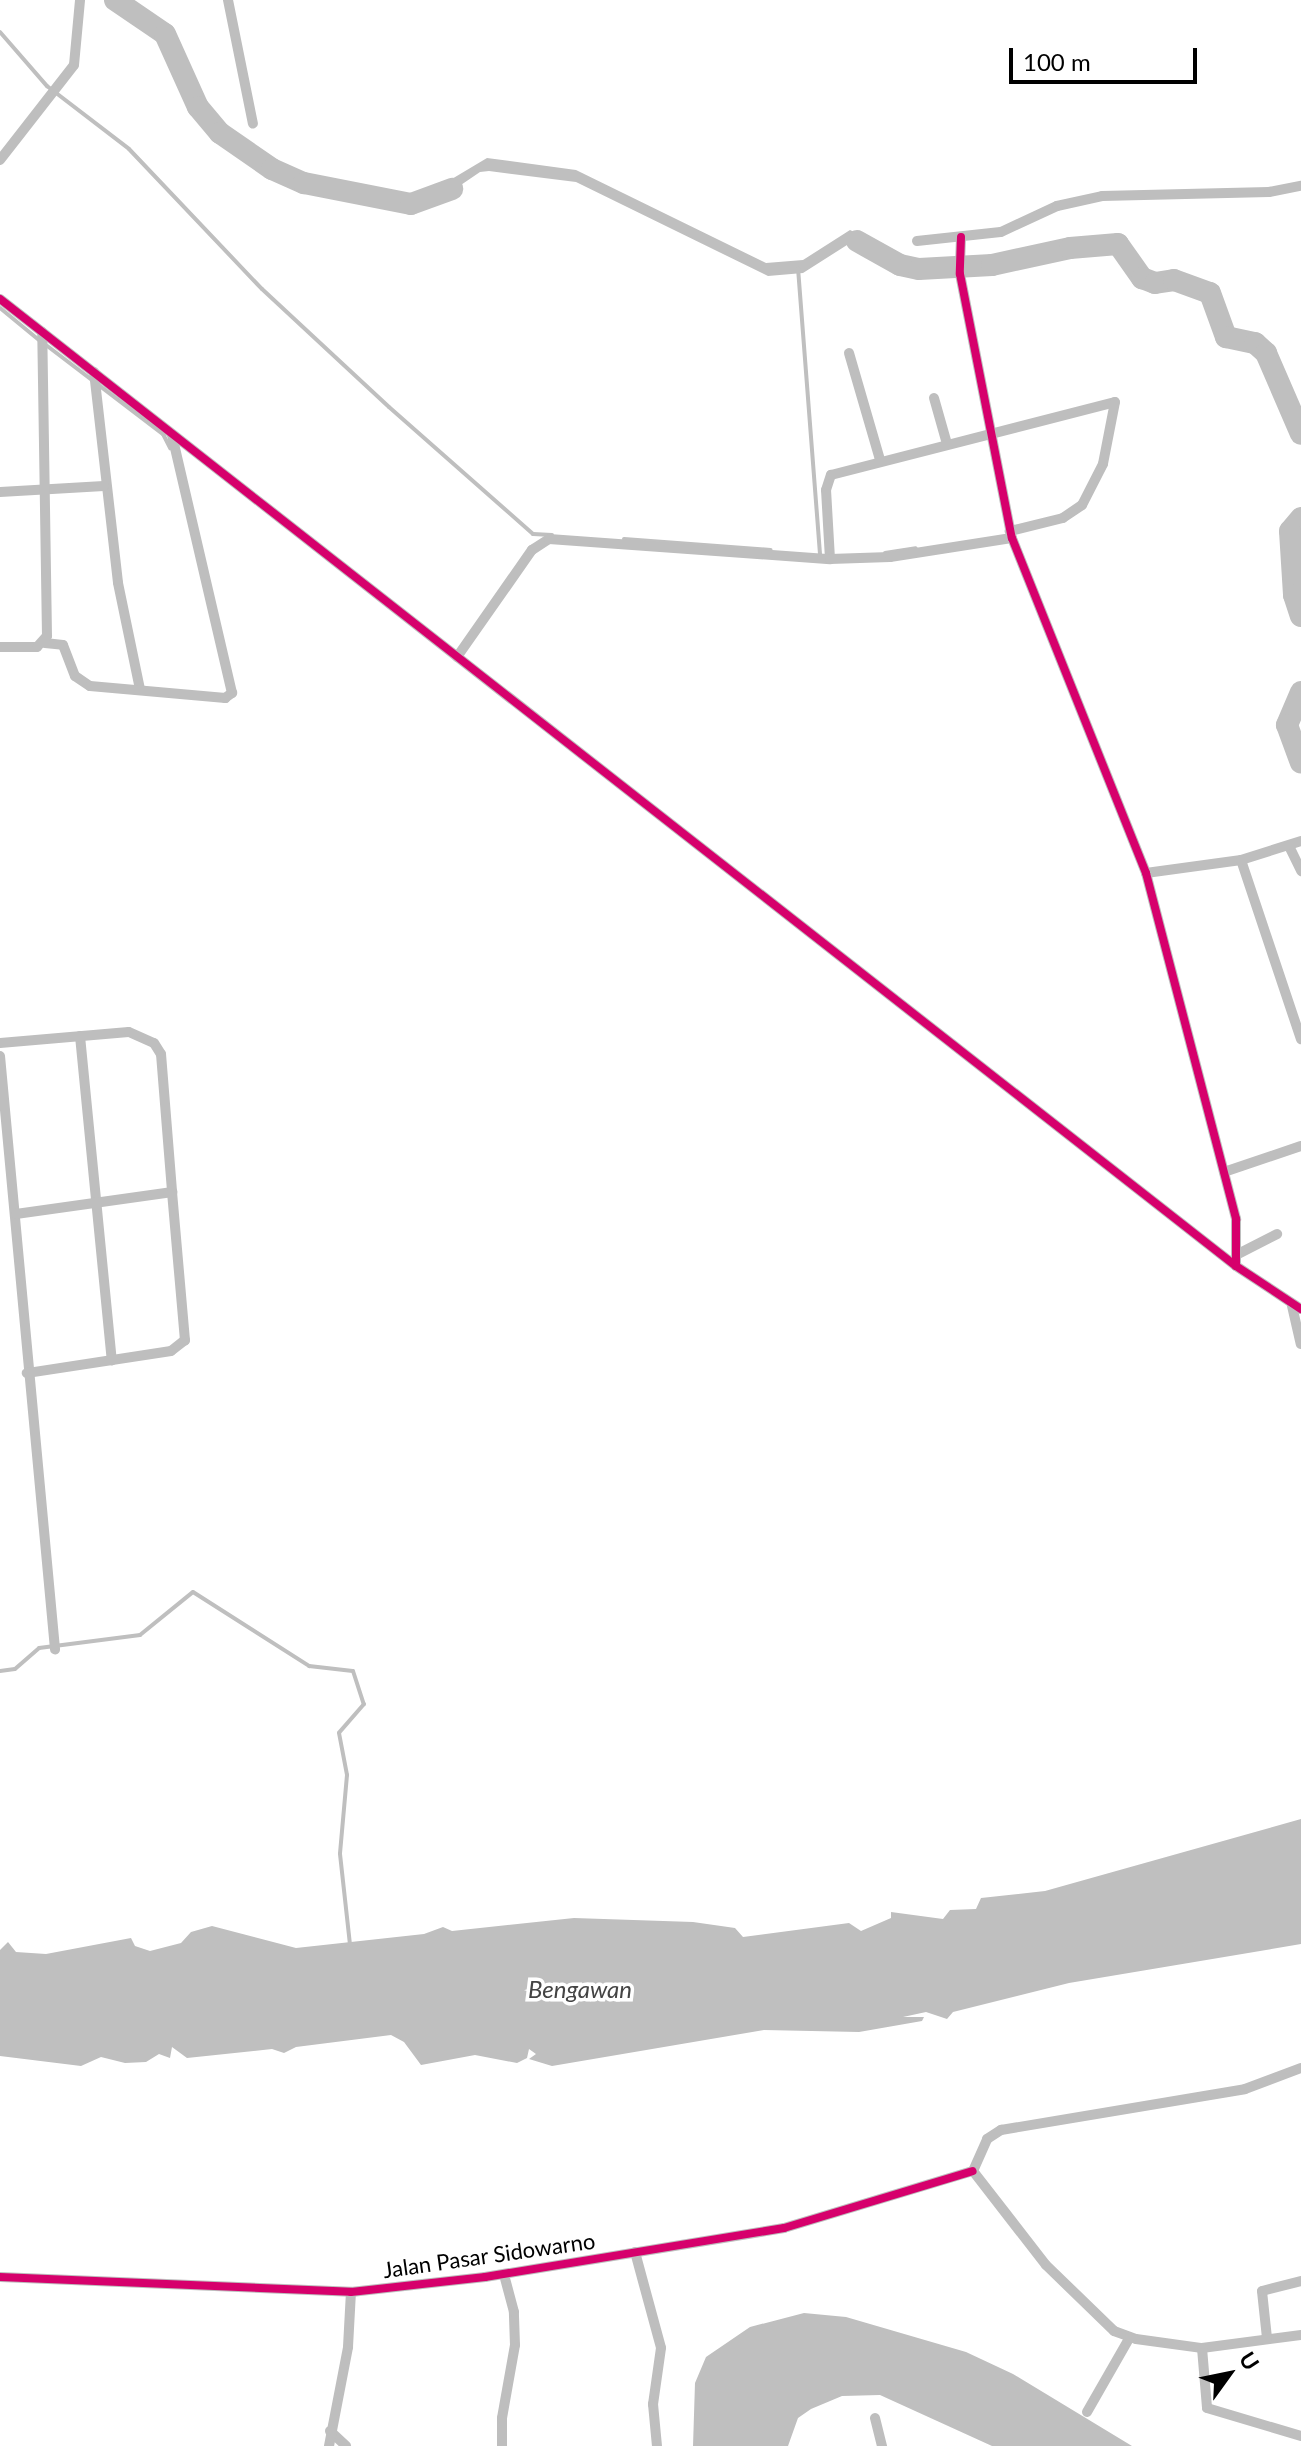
<!DOCTYPE html>
<style>
body{margin:0}
#map{position:relative;width:1301px;height:2446px;overflow:hidden;background:#fff;font-family:Lato,sans-serif}
div>[style]{position:absolute}
.water>*{inset:0;background:#bfbfbf}
.stream>*{height:4px;margin:-2px;padding:0 2px;transform-origin:2px;border-radius:2px;background:#bfbfbf}
.river>*{height:22px;margin:-11px;padding:0 11px;transform-origin:11px;border-radius:11px;background:#bfbfbf}
.street>*{height:10px;margin:-5px;padding:0 5px;transform-origin:5px;border-radius:5px;background:#bebebe}
.cycleway>*{height:8px;margin:-4px;padding:0 4px;transform-origin:4px;border-radius:4px;background:#d6006c}
span{translate:-50% -50%;white-space:nowrap;text-align:center;line-height:1.15;-webkit-text-stroke:7px #fff;paint-order:stroke}
.street-label{font-size:22px;color:#000}
.water-label{font-size:24px;color:#444;font-style:italic}
.north{position:absolute;left:1189px;top:2334px;width:80px;height:80px;-webkit-text-stroke:6px #fff;paint-order:stroke;rotate:57deg;font-size:22px;font-weight:700;line-height:32px;text-align:center;color:#000}
.north::after{content:'';display:block;margin:auto;width:28px;height:36px;background:#000;clip-path:polygon(50% 0,100% 100%,50% 72%,0 100%)}
.scale{position:absolute;left:1009px;top:48px;width:188px;height:36px;box-sizing:border-box;border:4px solid #000;border-top:0;padding-left:10px;font-size:24px;line-height:28px;white-space:nowrap;color:#000;-webkit-text-stroke:6px #fff;paint-order:stroke}
</style>
<div id="map">
<div class="water">
<i style="clip-path:polygon(487px 158px,576px 170px,766px 263px,803px 260px,850px 230px,887px 248px,880px 259px,847px 245px,803px 273px,768px 276px,576px 182px,489px 171px,480px 172px,430px 206px,425px 195px)"></i>
<i style="clip-path:polygon(1301px 1819px,1301px 1944px,1069px 1983px,953px 2012px,947px 2019px,926px 2012px,903px 2017px,924px 2017px,922px 2021px,859px 2032px,764px 2030px,552px 2066px,529px 2059px,536px 2054px,529px 2049px,527px 2058px,517px 2063px,475px 2055px,421px 2065px,404px 2042px,391px 2035px,296px 2047px,284px 2053px,272px 2049px,187px 2058px,172px 2047px,170px 2058px,159px 2054px,146px 2062px,125px 2063px,101px 2057px,81px 2066px,0 2056px,0 1950px,8px 1942px,16px 1952px,46px 1954px,131px 1938px,135px 1946px,150px 1951px,181px 1943px,191px 1932px,212px 1926px,296px 1948px,424px 1934px,443px 1927px,452px 1931px,574px 1918px,693px 1922px,735px 1928px,743px 1937px,849px 1923px,861px 1931px,891px 1918px,891px 1912px,943px 1919px,950px 1910px,976px 1909px,981px 1898px,1045px 1891px)"></i>
<i style="clip-path:polygon(804px 2313px,846px 2317px,966px 2352px,1013px 2374px,1132px 2446px,992px 2446px,880px 2395px,842px 2396px,811px 2409px,798px 2418px,788px 2446px,693px 2446px,695px 2383px,706px 2357px,750px 2327px)"></i>
</div>
<div class="stream">
<i style="left:0;top:32px;width:72px;rotate:49deg"></i>
<i style="left:47px;top:86px;width:103px;rotate:37.5deg"></i>
<i style="left:129px;top:149px;width:193px;rotate:46.5deg"></i>
<i style="left:262px;top:289px;width:173px;rotate:42.9deg"></i>
<i style="left:389px;top:407px;width:192px;rotate:41.4deg"></i>
<i style="left:533px;top:534px;width:19px;rotate:3deg"></i>
<i style="left:798px;top:268px;width:288px;rotate:85.6deg"></i>
<i style="left:0;top:308px;width:50px;rotate:39.4deg"></i>
<i style="left:46px;top:345px;width:147px;rotate:37.3deg"></i>
<i style="left:163px;top:434px;width:16px;rotate:63deg"></i>
<i style="left:624px;top:539px;width:147px;rotate:4.3deg"></i>
<i style="left:885px;top:553px;width:31px;rotate:-9deg"></i>
<i style="left:0;top:1671px;width:15px;rotate:-8deg"></i>
<i style="left:15px;top:1669px;width:32px;rotate:-41deg"></i>
<i style="left:39px;top:1648px;width:102px;rotate:-7.3deg"></i>
<i style="left:140px;top:1635px;width:68px;rotate:-39.1deg"></i>
<i style="left:193px;top:1592px;width:138px;rotate:32.5deg"></i>
<i style="left:309px;top:1666px;width:44px;rotate:6.5deg"></i>
<i style="left:353px;top:1671px;width:35px;rotate:72deg"></i>
<i style="left:364px;top:1704px;width:38px;rotate:131deg"></i>
<i style="left:339px;top:1733px;width:43px;rotate:79.2deg"></i>
<i style="left:347px;top:1775px;width:79px;rotate:95.1deg"></i>
<i style="left:340px;top:1854px;width:91px;rotate:83.7deg"></i>
</div>
<div class="river">
<i style="left:115px;top:0;width:60px;rotate:34.2deg"></i>
<i style="left:165px;top:34px;width:80px;rotate:65.7deg"></i>
<i style="left:198px;top:107px;width:34px;rotate:50deg"></i>
<i style="left:220px;top:133px;width:63px;rotate:34.7deg"></i>
<i style="left:272px;top:169px;width:35px;rotate:24deg"></i>
<i style="left:304px;top:183px;width:109px;rotate:11.1deg"></i>
<i style="left:411px;top:204px;width:44px;rotate:-20.1deg"></i>
<i style="left:857px;top:241px;width:49px;rotate:29.2deg"></i>
<i style="left:900px;top:265px;width:19px;rotate:12deg"></i>
<i style="left:919px;top:269px;width:73px;rotate:-3.1deg"></i>
<i style="left:992px;top:265px;width:80px;rotate:-12.3deg"></i>
<i style="left:1070px;top:248px;width:48px;rotate:-4.8deg"></i>
<i style="left:1118px;top:244px;width:42px;rotate:54.8deg"></i>
<i style="left:1142px;top:278px;width:14px;rotate:21deg"></i>
<i style="left:1155px;top:283px;width:19px;rotate:-9deg"></i>
<i style="left:1174px;top:280px;width:38px;rotate:20deg"></i>
<i style="left:1210px;top:293px;width:47px;rotate:70deg"></i>
<i style="left:1226px;top:337px;width:30px;rotate:12deg"></i>
<i style="left:1255px;top:343px;width:15px;rotate:42deg"></i>
<i style="left:1266px;top:353px;width:88px;rotate:66.6deg"></i>
<i style="left:1301px;top:518px;width:17px;rotate:130deg"></i>
<i style="left:1290px;top:531px;width:64px;rotate:86.4deg"></i>
<i style="left:1294px;top:595px;width:22px;rotate:72deg"></i>
<i style="left:1301px;top:692px;width:36px;rotate:113deg"></i>
<i style="left:1287px;top:725px;width:40px;rotate:69.8deg"></i>
</div>
<div class="street">
<i style="left:228px;top:0;width:126px;rotate:78.6deg"></i>
<i style="left:0;top:160px;width:120px;rotate:-52.1deg"></i>
<i style="left:74px;top:65px;width:65px;rotate:-84.7deg"></i>
<i style="left:961px;top:237px;width:37px;rotate:92deg"></i>
<i style="left:960px;top:274px;width:269px;rotate:78.9deg"></i>
<i style="left:1012px;top:538px;width:361px;rotate:68.2deg"></i>
<i style="left:1146px;top:873px;width:358px;rotate:75.4deg"></i>
<i style="left:1236px;top:1219px;width:47px;rotate:90deg"></i>
<i style="left:917px;top:241px;width:84px;rotate:-6.1deg"></i>
<i style="left:1001px;top:232px;width:62px;rotate:-24.9deg"></i>
<i style="left:1057px;top:206px;width:46px;rotate:-12.5deg"></i>
<i style="left:1102px;top:196px;width:167px;rotate:-1.4deg"></i>
<i style="left:1269px;top:192px;width:33px;rotate:-11deg"></i>
<i style="left:0;top:299px;width:1569px;rotate:38.04deg"></i>
<i style="left:1236px;top:1266px;width:78px;rotate:33.5deg"></i>
<i style="left:849px;top:353px;width:111px;rotate:73.8deg"></i>
<i style="left:94px;top:372px;width:212px;rotate:83.5deg"></i>
<i style="left:118px;top:583px;width:108px;rotate:78.3deg"></i>
<i style="left:934px;top:398px;width:48px;rotate:74.2deg"></i>
<i style="left:0;top:492px;width:104px;rotate:-3.3deg"></i>
<i style="left:830px;top:559px;width:69px;rotate:-93.3deg"></i>
<i style="left:826px;top:490px;width:16px;rotate:-72deg"></i>
<i style="left:831px;top:475px;width:293px;rotate:-14.4deg"></i>
<i style="left:1115px;top:402px;width:63px;rotate:101deg"></i>
<i style="left:1103px;top:464px;width:46px;rotate:117.1deg"></i>
<i style="left:1082px;top:505px;width:23px;rotate:146deg"></i>
<i style="left:1063px;top:518px;width:55px;rotate:166.2deg"></i>
<i style="left:45px;top:643px;width:18px;rotate:6deg"></i>
<i style="left:63px;top:645px;width:33px;rotate:69deg"></i>
<i style="left:75px;top:676px;width:18px;rotate:34deg"></i>
<i style="left:90px;top:686px;width:136px;rotate:5.1deg"></i>
<i style="left:225px;top:698px;width:9px;rotate:-36deg"></i>
<i style="left:232px;top:693px;width:265px;rotate:-103.1deg"></i>
<i style="left:0;top:647px;width:37px"></i>
<i style="left:37px;top:647px;width:15px;rotate:-48deg"></i>
<i style="left:47px;top:636px;width:304px;rotate:-90.9deg"></i>
<i style="left:457px;top:657px;width:131px;rotate:-55deg"></i>
<i style="left:532px;top:550px;width:20px;rotate:-33deg"></i>
<i style="left:549px;top:539px;width:282px;rotate:4.1deg"></i>
<i style="left:830px;top:559px;width:60px;rotate:-1.9deg"></i>
<i style="left:890px;top:557px;width:123px;rotate:-8.9deg"></i>
<i style="left:1289px;top:846px;width:28px;rotate:64deg"></i>
<i style="left:1241px;top:860px;width:189px;rotate:71.5deg"></i>
<i style="left:1146px;top:873px;width:96px;rotate:-7.8deg"></i>
<i style="left:1241px;top:860px;width:63px;rotate:-17.6deg"></i>
<i style="left:80px;top:1036px;width:326px;rotate:84.4deg"></i>
<i style="left:0;top:1043px;width:129px;rotate:-4.9deg"></i>
<i style="left:129px;top:1032px;width:27px;rotate:24deg"></i>
<i style="left:154px;top:1043px;width:13px;rotate:58deg"></i>
<i style="left:161px;top:1054px;width:138px;rotate:85.4deg"></i>
<i style="left:0;top:1056px;width:596px;rotate:84.7deg"></i>
<i style="left:1224px;top:1172px;width:81px;rotate:-18.7deg"></i>
<i style="left:16px;top:1214px;width:158px;rotate:-8deg"></i>
<i style="left:172px;top:1192px;width:149px;rotate:85deg"></i>
<i style="left:185px;top:1340px;width:18px;rotate:142deg"></i>
<i style="left:171px;top:1351px;width:146px;rotate:171.3deg"></i>
<i style="left:1238px;top:1254px;width:44px;rotate:-27.1deg"></i>
<i style="left:1292px;top:1306px;width:39px;rotate:77deg"></i>
<i style="left:973px;top:2171px;width:119px;rotate:52.2deg"></i>
<i style="left:1046px;top:2265px;width:95px;rotate:44.1deg"></i>
<i style="left:1114px;top:2331px;width:23px;rotate:20deg"></i>
<i style="left:1136px;top:2339px;width:67px;rotate:7.8deg"></i>
<i style="left:1202px;top:2348px;width:100px;rotate:-7.5deg"></i>
<i style="left:973px;top:2171px;width:35px;rotate:-66deg"></i>
<i style="left:987px;top:2139px;width:17px;rotate:-33deg"></i>
<i style="left:1001px;top:2130px;width:247px;rotate:-9.5deg"></i>
<i style="left:1245px;top:2089px;width:60px;rotate:-20.6deg"></i>
<i style="left:635px;top:2252px;width:99px;rotate:74.8deg"></i>
<i style="left:661px;top:2348px;width:57px;rotate:98.1deg"></i>
<i style="left:653px;top:2404px;width:42px;rotate:84.6deg"></i>
<i style="left:0;top:2277px;width:351px;rotate:2.4deg"></i>
<i style="left:351px;top:2292px;width:135px;rotate:-6.4deg"></i>
<i style="left:485px;top:2277px;width:303px;rotate:-9.3deg"></i>
<i style="left:784px;top:2228px;width:197px;rotate:-16.8deg"></i>
<i style="left:1267px;top:2338px;width:47px;rotate:-96.1deg"></i>
<i style="left:1262px;top:2291px;width:40px;rotate:-14.4deg"></i>
<i style="left:1202px;top:2348px;width:60px;rotate:85.2deg"></i>
<i style="left:1207px;top:2408px;width:98px;rotate:16.6deg"></i>
<i style="left:1087px;top:2412px;width:86px;rotate:-60.2deg"></i>
<i style="left:875px;top:2418px;width:29px;rotate:76deg"></i>
<i style="left:330px;top:2431px;width:22px;rotate:43deg"></i>
<i style="left:329px;top:2446px;width:101px;rotate:-79.1deg"></i>
<i style="left:348px;top:2347px;width:55px;rotate:-86.9deg"></i>
<i style="left:502px;top:2446px;width:28px;rotate:-90deg"></i>
<i style="left:502px;top:2418px;width:74px;rotate:-79.9deg"></i>
<i style="left:515px;top:2345px;width:33px;rotate:-92deg"></i>
<i style="left:514px;top:2312px;width:39px;rotate:-105deg"></i>
</div>
<div class="cycleway">
<i style="left:961px;top:237px;width:37px;rotate:92deg"></i>
<i style="left:960px;top:274px;width:269px;rotate:78.9deg"></i>
<i style="left:1012px;top:538px;width:361px;rotate:68.2deg"></i>
<i style="left:1146px;top:873px;width:358px;rotate:75.4deg"></i>
<i style="left:1236px;top:1219px;width:47px;rotate:90deg"></i>
<i style="left:0;top:299px;width:1569px;rotate:38.04deg"></i>
<i style="left:1236px;top:1266px;width:78px;rotate:33.5deg"></i>
<i style="left:0;top:2277px;width:351px;rotate:2.4deg"></i>
<i style="left:351px;top:2292px;width:135px;rotate:-6.4deg"></i>
<i style="left:485px;top:2277px;width:303px;rotate:-9.3deg"></i>
<i style="left:784px;top:2228px;width:197px;rotate:-16.8deg"></i>
</div>
<div class="street-label">
<span style="left:489px;top:2255px;rotate:-8deg">Jalan Pasar Sidowarno</span>
</div>
<div class="water-label">
<span style="left:580px;top:1989px">Bengawan</span>
</div>
<div class="north">U</div>
<div class="scale">100 m</div>
</div>
